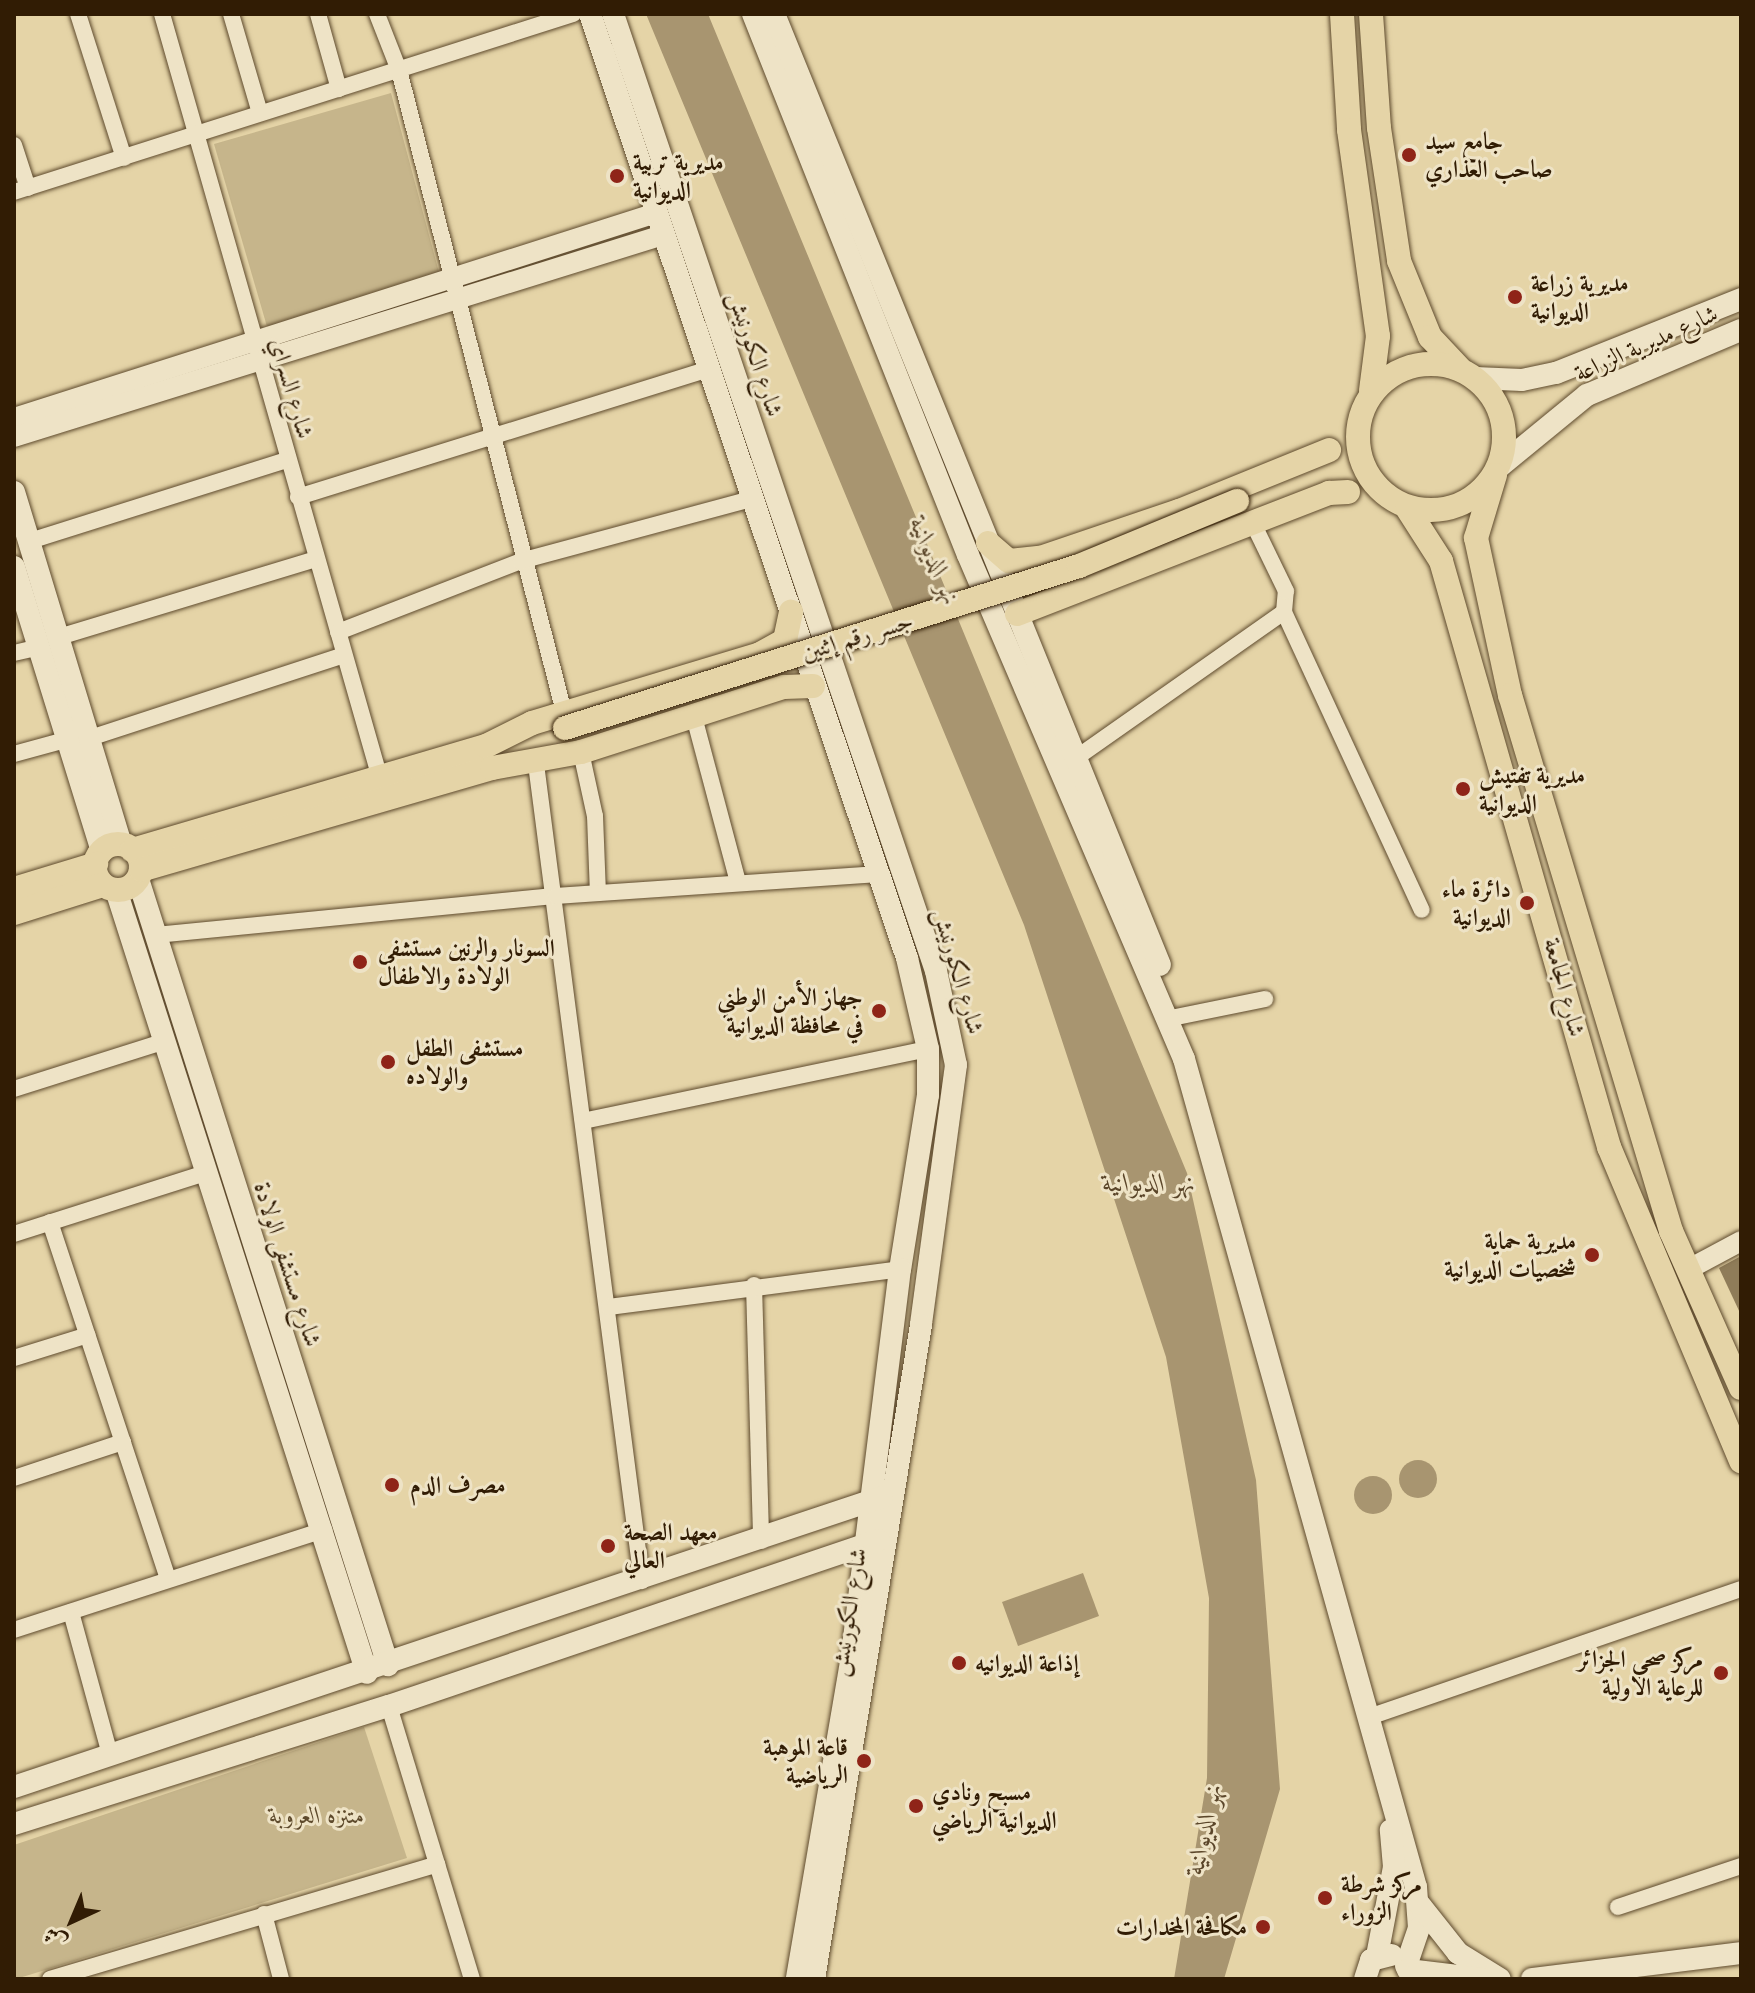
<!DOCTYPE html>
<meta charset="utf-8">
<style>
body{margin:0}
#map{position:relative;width:1755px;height:1993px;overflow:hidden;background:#e5d4a7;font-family:"Libre Caslon Text",Amiri,serif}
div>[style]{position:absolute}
.green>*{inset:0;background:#c6b58b}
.water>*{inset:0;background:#a89570}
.round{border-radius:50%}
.building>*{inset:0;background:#8f7c59}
.roads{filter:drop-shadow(0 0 2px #5e4a2d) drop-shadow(0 0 2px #5e4a2d)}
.minor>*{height:16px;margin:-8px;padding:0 8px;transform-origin:8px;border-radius:8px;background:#eee3c6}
.tertiary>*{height:20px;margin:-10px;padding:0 10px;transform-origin:10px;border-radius:10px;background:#eee3c6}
.secondary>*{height:22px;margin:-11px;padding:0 11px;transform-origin:11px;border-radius:11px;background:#eee3c6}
.primary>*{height:24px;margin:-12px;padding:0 12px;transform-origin:12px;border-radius:12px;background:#e5d4a7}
.primary>.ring{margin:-12px;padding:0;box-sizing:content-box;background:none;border:24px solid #e5d4a7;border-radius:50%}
.bridges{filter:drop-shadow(0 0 2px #311c04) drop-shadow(0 0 2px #311c04)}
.primary-bridge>*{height:24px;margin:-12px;padding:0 12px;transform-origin:12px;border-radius:12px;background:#e5d4a7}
.dots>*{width:22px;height:22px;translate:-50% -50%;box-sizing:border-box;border:4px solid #eee3c6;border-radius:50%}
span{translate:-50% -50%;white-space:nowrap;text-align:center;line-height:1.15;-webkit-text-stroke:6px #eee3c6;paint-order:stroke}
.poi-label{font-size:24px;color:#311c04;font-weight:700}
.left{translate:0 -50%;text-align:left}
.right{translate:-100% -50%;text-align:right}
.street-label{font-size:24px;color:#311c04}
.park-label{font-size:24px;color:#5e4a2c;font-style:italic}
.water-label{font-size:26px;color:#5b462a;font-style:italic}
.frame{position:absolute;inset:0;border:16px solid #311c04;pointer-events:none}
.north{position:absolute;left:32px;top:1881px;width:80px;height:80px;-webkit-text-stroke:6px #eee3c6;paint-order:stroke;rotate:224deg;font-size:22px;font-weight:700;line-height:32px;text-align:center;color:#311c04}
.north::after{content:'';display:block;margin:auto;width:28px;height:36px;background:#311c04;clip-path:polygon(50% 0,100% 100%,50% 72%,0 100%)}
</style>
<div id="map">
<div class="green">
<i style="clip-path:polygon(391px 93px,440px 276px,270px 337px,214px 144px)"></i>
<i style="clip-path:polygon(364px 1727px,407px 1858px,16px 1979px,14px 1845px)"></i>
</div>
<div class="water">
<i style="clip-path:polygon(646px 14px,708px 14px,1187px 1173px,1256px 1480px,1280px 1789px,1224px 1979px,1174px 1979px,1207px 1778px,1209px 1598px,1166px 1357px,1024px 925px)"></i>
<i class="round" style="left:1399px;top:1460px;width:38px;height:38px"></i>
<i class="round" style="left:1354px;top:1476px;width:38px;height:38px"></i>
<i style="clip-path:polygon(1083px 1573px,1099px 1616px,1018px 1646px,1002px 1602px)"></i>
</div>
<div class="building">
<i style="clip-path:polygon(1741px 1256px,1741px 1315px,1719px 1268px)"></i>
</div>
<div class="roads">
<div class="minor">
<i style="left:78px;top:14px;width:151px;rotate:72.3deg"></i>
<i style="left:162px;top:14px;width:791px;rotate:74.08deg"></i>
<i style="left:231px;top:14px;width:103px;rotate:73.7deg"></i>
<i style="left:318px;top:14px;width:78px;rotate:74.4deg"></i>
<i style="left:377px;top:14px;width:60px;rotate:68.6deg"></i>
<i style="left:399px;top:70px;width:663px;rotate:75.59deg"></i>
<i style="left:14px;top:145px;width:45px;rotate:72deg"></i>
<i style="left:14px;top:192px;width:587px;rotate:-17.66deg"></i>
<i style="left:298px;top:497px;width:430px;rotate:-17.3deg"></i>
<i style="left:30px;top:541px;width:269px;rotate:-17.5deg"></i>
<i style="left:1284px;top:612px;width:328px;rotate:65.2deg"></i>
<i style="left:338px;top:632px;width:196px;rotate:-21.2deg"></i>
<i style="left:521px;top:561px;width:238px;rotate:-15.1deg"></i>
<i style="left:59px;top:637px;width:269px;rotate:-16.9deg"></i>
<i style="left:14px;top:653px;width:26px;rotate:-13deg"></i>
<i style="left:693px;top:713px;width:175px;rotate:75.1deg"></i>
<i style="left:90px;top:738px;width:267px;rotate:-18.1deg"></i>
<i style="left:581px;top:752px;width:66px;rotate:77.7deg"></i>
<i style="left:595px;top:816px;width:77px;rotate:87.8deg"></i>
<i style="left:14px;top:754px;width:57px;rotate:-15.3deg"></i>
<i style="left:1076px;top:758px;width:254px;rotate:-35.1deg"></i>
<i style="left:1284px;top:612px;width:21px;rotate:-85deg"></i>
<i style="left:1286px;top:591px;width:73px;rotate:-115.9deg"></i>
<i style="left:536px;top:764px;width:824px;rotate:82.61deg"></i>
<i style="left:156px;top:935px;width:402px;rotate:-5.6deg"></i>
<i style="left:556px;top:896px;width:323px;rotate:-3.9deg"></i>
<i style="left:1176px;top:1017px;width:91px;rotate:-11.4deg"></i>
<i style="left:14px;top:1089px;width:158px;rotate:-17.6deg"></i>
<i style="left:583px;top:1121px;width:352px;rotate:-11.8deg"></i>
<i style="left:50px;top:1222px;width:376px;rotate:71.7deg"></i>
<i style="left:14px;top:1234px;width:204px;rotate:-17.7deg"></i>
<i style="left:754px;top:1285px;width:256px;rotate:88.4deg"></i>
<i style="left:609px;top:1307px;width:293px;rotate:-7.4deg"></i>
<i style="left:14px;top:1358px;width:77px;rotate:-17.3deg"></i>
<i style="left:14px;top:1478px;width:115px;rotate:-18.3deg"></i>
<i style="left:71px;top:1612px;width:148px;rotate:74.7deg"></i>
<i style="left:14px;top:1630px;width:326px;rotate:-17.9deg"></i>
<i style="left:389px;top:1706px;width:285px;rotate:73.1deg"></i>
<i style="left:1369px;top:1717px;width:393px;rotate:-19deg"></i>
<i style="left:1618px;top:1907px;width:130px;rotate:-18.4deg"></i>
<i style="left:264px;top:1914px;width:67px;rotate:75.3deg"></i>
<i style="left:50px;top:1979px;width:404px;rotate:-16.5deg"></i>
</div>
<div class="tertiary">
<i style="left:14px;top:418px;width:674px;rotate:-17.71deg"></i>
<i style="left:14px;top:437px;width:680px;rotate:-17.29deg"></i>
<i style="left:1687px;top:1270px;width:61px;rotate:-28.2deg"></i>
</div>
<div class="secondary">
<i style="left:590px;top:14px;width:996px;rotate:71.44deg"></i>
<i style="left:907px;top:958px;width:93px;rotate:77deg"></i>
<i style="left:928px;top:1049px;width:46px;rotate:90deg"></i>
<i style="left:928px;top:1095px;width:176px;rotate:99.1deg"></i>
<i style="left:900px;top:1269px;width:390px;rotate:97.1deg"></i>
<i style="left:852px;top:1656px;width:328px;rotate:99.7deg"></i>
<i style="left:613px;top:14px;width:1010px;rotate:71.35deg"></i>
<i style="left:936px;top:971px;width:96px;rotate:78deg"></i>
<i style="left:956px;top:1065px;width:262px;rotate:97.7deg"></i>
<i style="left:921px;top:1325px;width:663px;rotate:99.29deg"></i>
<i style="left:753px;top:14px;width:582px;rotate:68.33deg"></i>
<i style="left:968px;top:555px;width:548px;rotate:66.8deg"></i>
<i style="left:1184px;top:1059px;width:860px;rotate:74.35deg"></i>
<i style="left:1416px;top:1887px;width:41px;rotate:85.8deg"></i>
<i style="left:1419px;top:1928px;width:40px;rotate:108.9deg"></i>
<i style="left:774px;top:14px;width:1026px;rotate:67.91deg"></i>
<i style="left:1475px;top:378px;width:47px;rotate:2.4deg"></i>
<i style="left:1522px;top:380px;width:35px;rotate:-12deg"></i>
<i style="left:1556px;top:373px;width:199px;rotate:-21.8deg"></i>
<i style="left:1499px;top:467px;width:114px;rotate:-39.3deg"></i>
<i style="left:1587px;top:395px;width:167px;rotate:-22.9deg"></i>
<i style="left:14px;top:492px;width:368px;rotate:73.1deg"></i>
<i style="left:14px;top:567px;width:297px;rotate:72.8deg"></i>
<i style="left:138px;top:879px;width:825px;rotate:72.36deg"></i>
<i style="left:116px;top:890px;width:822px;rotate:72.23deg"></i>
<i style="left:14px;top:1787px;width:915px;rotate:-18.47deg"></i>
<i style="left:14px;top:1824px;width:393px;rotate:-17.5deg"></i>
<i style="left:389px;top:1706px;width:517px;rotate:-18.72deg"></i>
<i style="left:1420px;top:1905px;width:61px;rotate:51.6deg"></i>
<i style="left:1458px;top:1953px;width:49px;rotate:31.8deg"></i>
<i style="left:1377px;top:1956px;width:91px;rotate:-79.2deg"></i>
<i style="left:1394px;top:1867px;width:37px;rotate:-95deg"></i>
<i style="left:1408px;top:1970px;width:75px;rotate:6.9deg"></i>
<i style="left:1365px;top:1979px;width:20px;rotate:-72deg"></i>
<i style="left:1371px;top:1960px;width:21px;rotate:-14deg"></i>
<i style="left:1532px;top:1979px;width:211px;rotate:-7.1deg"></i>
</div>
<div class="primary">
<i style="left:1342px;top:14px;width:116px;rotate:86.5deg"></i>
<i style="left:1349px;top:130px;width:208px;rotate:82deg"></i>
<i style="left:1378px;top:336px;width:55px;rotate:97.3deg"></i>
<i style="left:1371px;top:14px;width:114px;rotate:86deg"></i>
<i style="left:1379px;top:128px;width:134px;rotate:81.4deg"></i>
<i style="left:1399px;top:261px;width:82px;rotate:67.8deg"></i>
<i style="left:1430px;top:337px;width:44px;rotate:46.8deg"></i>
<i class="ring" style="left:1358px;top:364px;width:122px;height:122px"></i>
<i style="left:1495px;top:475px;width:66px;rotate:106.8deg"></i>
<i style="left:1476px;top:538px;width:161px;rotate:77.8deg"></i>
<i style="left:1510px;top:695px;width:560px;rotate:73.28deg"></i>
<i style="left:1671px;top:1231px;width:172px;rotate:66deg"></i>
<i style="left:1407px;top:508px;width:63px;rotate:57.3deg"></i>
<i style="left:1441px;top:561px;width:610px;rotate:74deg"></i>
<i style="left:1609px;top:1147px;width:341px;rotate:67.2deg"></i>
<i style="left:988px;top:543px;width:28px;rotate:41deg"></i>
<i style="left:1009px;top:561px;width:31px;rotate:-6deg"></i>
<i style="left:1040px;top:558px;width:147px;rotate:-18.7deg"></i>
<i style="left:1179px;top:511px;width:162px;rotate:-22.1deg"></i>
<i style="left:1017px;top:614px;width:335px;rotate:-21.2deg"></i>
<i style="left:1329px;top:493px;width:19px;rotate:-3deg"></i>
<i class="ring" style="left:95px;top:844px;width:22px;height:22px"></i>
<i style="left:132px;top:850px;width:369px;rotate:-16.4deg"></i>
<i style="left:486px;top:746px;width:51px;rotate:-26.6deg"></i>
<i style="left:532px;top:723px;width:238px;rotate:-16.8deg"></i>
<i style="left:760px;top:654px;width:29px;rotate:-29deg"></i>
<i style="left:785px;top:640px;width:29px;rotate:-78deg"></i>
<i style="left:141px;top:870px;width:366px;rotate:-16.2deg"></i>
<i style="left:492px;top:768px;width:90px;rotate:-10.2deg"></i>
<i style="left:581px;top:752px;width:213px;rotate:-17.8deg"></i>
<i style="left:784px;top:687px;width:29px;rotate:-2deg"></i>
<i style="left:14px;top:889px;width:86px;rotate:-17deg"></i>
<i style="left:14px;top:913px;width:93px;rotate:-17.5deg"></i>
</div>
</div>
<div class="bridges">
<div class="primary-bridge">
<i style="left:565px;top:728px;width:539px;rotate:-17.49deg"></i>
<i style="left:1079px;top:566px;width:171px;rotate:-22.4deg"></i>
</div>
</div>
<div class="dots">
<i style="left:1409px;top:155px;background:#8f2418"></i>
<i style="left:617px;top:176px;background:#8f2418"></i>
<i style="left:1515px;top:297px;background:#8f2418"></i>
<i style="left:1463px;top:789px;background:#8f2418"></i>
<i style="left:1527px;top:903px;background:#8f2418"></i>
<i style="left:360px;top:962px;background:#8f2418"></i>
<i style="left:879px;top:1011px;background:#8f2418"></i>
<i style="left:388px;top:1062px;background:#8f2418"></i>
<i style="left:1592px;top:1255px;background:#8f2418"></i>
<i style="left:392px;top:1485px;background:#8f2418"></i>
<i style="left:608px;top:1546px;background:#8f2418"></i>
<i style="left:959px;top:1663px;background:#8f2418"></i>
<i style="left:1721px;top:1673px;background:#8f2418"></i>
<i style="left:864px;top:1761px;background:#8f2418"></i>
<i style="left:916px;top:1806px;background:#8f2418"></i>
<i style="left:1325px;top:1898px;background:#8f2418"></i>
<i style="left:1263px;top:1927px;background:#8f2418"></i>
</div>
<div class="poi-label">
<span class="left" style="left:1425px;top:155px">جامع سيد<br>صاحب العذاري</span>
<span class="left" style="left:633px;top:176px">مديرية تربية<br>الديوانية</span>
<span class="left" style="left:1531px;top:297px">مديرية زراعة<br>الديوانية</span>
<span class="left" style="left:1479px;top:789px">مديرية تفتيش<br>الديوانية</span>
<span class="right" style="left:1511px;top:903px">دائرة ماء<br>الديوانية</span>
<span class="left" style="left:378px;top:962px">السونار والرنين مستشفى<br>الولادة والاطفال</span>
<span class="right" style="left:863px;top:1011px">جهاز الأمن الوطني<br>في محافظة الديوانية</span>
<span class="left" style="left:406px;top:1062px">مستشفى الطفل<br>والولاده</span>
<span class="right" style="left:1576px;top:1255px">مديرية حماية<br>شخصيات الديوانية</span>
<span class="left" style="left:410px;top:1485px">مصرف الدم</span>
<span class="left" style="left:624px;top:1546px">معهد الصحة<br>العالي</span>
<span class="right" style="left:1703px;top:1673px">مركز صحي الجزائر<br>للرعاية الاولية</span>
<span class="left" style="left:975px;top:1663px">إذاعة الديوانيه</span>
<span class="right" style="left:848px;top:1761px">قاعة الموهبة<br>الرياضية</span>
<span class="left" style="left:932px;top:1806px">مسبح ونادي<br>الديوانية الرياضي</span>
<span class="left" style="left:1341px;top:1898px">مركز شرطة<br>الزوراء</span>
<span class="right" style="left:1247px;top:1927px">مكافحة المخدارات</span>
</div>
<div class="street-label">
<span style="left:1646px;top:343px;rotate:-24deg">شارع مديرية الزراعة</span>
<span style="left:756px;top:354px;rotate:72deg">شارع الكورنيش</span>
<span style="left:292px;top:388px;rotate:74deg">شارع السراي</span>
<span style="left:857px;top:636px;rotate:-17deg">جسر رقم إثنين</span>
<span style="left:959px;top:971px;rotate:74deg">شارع الكورنيش</span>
<span style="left:1565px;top:987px;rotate:75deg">شارع الجامعة</span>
<span style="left:288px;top:1264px;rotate:72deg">شارع مستشفى الولادة</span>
<span style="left:848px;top:1612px;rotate:-81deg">شارع الكورنيش</span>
</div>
<div class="park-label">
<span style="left:317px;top:1815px">متنزه العروبة</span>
</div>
<div class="water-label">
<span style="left:935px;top:561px;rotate:67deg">نهر الديوانية</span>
<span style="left:1149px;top:1183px">نهر الديوانية</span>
<span style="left:1204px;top:1829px;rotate:-78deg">نهر الديوانية</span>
</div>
<div class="frame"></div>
<div class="north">ش</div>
</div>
